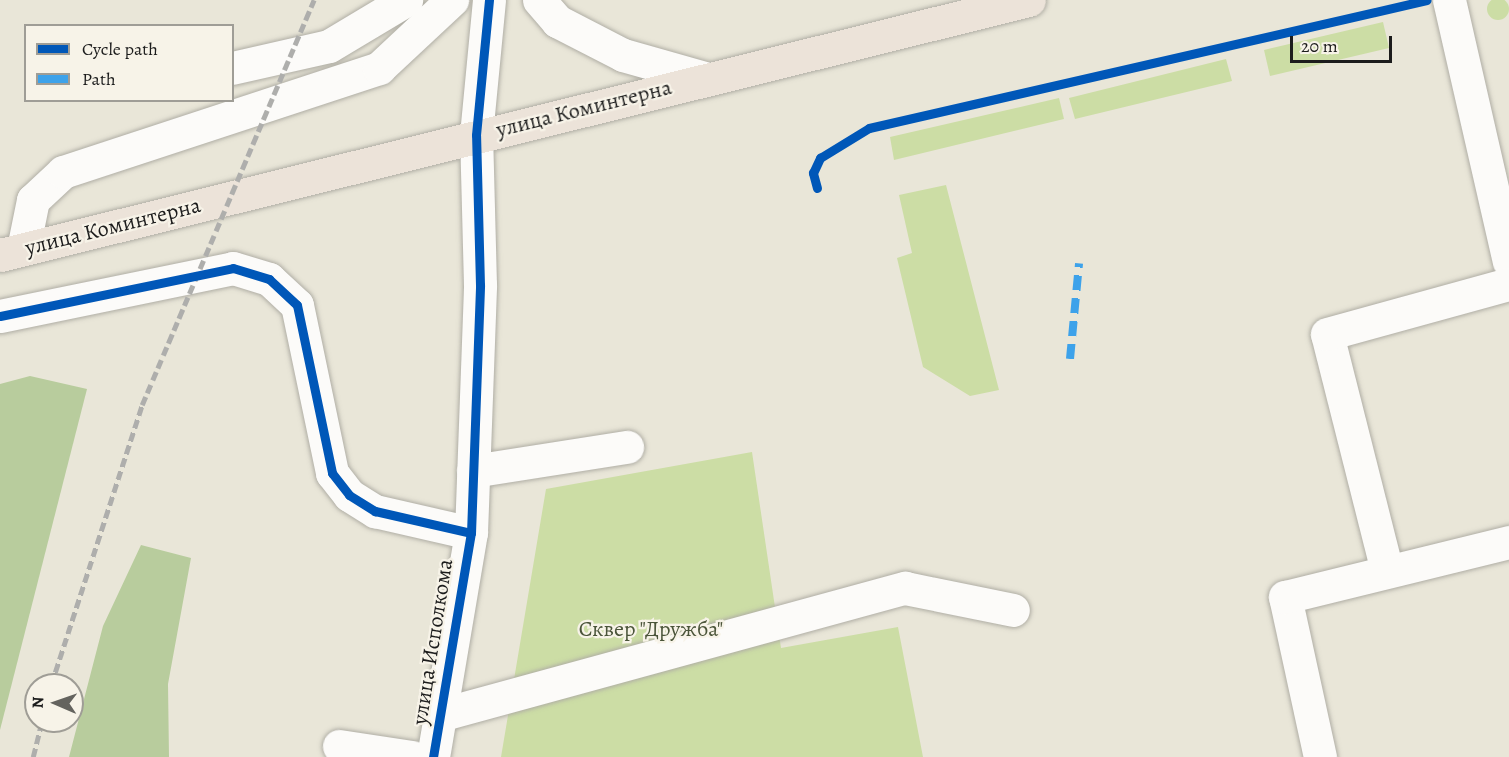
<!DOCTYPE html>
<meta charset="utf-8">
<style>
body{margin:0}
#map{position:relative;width:1509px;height:757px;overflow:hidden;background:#e9e6d8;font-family:Alegreya,serif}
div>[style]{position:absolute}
.green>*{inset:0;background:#ccdda5}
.round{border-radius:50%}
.forest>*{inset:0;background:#b8cc9d}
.roads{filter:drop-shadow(0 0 2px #b0aea5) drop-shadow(0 0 2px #b0aea5)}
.minor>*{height:33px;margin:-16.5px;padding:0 16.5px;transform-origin:16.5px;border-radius:16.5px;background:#fcfbf9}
.major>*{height:33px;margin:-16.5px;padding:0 16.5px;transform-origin:16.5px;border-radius:16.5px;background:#ece3d9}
.rail>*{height:4.5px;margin-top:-2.25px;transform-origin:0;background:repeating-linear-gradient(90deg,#aeaeac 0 9px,transparent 0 13.5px)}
.quiet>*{height:8px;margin-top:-4px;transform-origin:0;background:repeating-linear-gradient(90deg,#3da2ea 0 15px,transparent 0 23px)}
.cycleway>*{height:9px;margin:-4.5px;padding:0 4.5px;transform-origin:4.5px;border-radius:4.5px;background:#0057b8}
span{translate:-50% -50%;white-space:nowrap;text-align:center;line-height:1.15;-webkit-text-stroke:4.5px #f7f3e8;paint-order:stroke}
.street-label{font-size:22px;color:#1c1c1c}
.park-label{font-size:22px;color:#4a5439}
.legend{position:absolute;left:24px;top:24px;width:210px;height:78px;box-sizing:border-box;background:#f7f3e8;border:2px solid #9f9d96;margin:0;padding:8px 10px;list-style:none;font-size:18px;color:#1c1c1c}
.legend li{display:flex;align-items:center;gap:12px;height:30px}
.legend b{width:30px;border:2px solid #9f9d96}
.north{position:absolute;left:24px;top:673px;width:60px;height:60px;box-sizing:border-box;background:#f7f3e8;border:2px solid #9f9d96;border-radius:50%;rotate:272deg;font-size:16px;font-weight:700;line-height:24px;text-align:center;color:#1c1c1c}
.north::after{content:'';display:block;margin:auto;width:21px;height:27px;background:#64635e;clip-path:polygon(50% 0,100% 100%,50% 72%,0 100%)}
.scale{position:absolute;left:1290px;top:36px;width:102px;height:27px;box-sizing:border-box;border:3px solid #1c1c1c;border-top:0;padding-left:8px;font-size:18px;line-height:21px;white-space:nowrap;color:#1c1c1c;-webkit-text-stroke:4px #f7f3e8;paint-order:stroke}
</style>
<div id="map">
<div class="green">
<i class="round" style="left:1487px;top:-2px;width:22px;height:22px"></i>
<i style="clip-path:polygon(1383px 22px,1389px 48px,1270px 76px,1264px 50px)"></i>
<i style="clip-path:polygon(1226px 59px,1232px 81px,1075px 119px,1069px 98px)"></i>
<i style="clip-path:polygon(1059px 98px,1064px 119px,894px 160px,890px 137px)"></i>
<i style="clip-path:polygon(946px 185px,999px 390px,970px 396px,923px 367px,897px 258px,912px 253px,899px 195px)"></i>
<i style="clip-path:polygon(752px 452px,781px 648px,898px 627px,923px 757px,501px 757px,546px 489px)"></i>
</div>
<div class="forest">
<i style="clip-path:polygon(30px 376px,87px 389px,0 730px,0 384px)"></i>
<i style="clip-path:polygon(141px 545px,191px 558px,168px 684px,169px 757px,69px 757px,103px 626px)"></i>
</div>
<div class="roads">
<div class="minor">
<i style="left:539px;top:0;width:28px;rotate:49deg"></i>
<i style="left:557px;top:21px;width:74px;rotate:27.3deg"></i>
<i style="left:623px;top:55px;width:88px;rotate:15.8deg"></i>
<i style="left:1449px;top:0;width:268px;rotate:77.1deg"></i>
<i style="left:232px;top:68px;width:99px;rotate:-12.8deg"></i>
<i style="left:329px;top:46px;width:90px;rotate:-30.9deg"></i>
<i style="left:23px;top:249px;width:50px;rotate:-78.5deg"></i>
<i style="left:33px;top:200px;width:41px;rotate:-43deg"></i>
<i style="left:63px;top:172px;width:333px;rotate:-18.2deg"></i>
<i style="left:379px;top:68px;width:100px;rotate:-43deg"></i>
<i style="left:0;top:316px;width:238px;rotate:-11.6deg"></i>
<i style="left:233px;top:268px;width:38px;rotate:17deg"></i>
<i style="left:269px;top:279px;width:38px;rotate:43deg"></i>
<i style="left:297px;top:305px;width:172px;rotate:78.2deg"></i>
<i style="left:332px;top:473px;width:28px;rotate:52deg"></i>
<i style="left:349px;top:495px;width:31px;rotate:32deg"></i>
<i style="left:375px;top:511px;width:98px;rotate:12.9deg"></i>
<i style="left:473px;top:471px;width:156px;rotate:-8.9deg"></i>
<i style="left:1387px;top:571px;width:244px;rotate:-104.2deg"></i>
<i style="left:1327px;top:334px;width:189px;rotate:-15.4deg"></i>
<i style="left:443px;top:714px;width:479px;rotate:-15.3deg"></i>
<i style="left:905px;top:588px;width:110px;rotate:11.5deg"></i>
<i style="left:339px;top:746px;width:74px;rotate:8.6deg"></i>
<i style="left:433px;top:757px;width:227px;rotate:-80.4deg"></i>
<i style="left:471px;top:533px;width:248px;rotate:-87.9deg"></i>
<i style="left:480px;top:285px;width:150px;rotate:-91.5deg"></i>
<i style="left:476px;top:135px;width:136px;rotate:-84.5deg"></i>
<i style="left:1320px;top:757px;width:164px;rotate:-102.3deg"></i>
<i style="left:1285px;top:597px;width:231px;rotate:-13.8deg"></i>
</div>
<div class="major">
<i style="left:0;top:255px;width:1060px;rotate:-13.92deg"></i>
</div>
</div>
<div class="rail">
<i style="left:51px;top:685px;width:294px;rotate:-72deg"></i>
<i style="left:142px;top:405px;width:440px;rotate:-67deg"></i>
<i style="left:33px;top:757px;width:37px;rotate:-76deg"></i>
</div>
<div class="quiet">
<i style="left:1070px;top:359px;width:96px;rotate:-84.6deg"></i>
</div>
<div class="cycleway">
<i style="left:817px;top:188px;width:16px;rotate:-105deg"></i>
<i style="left:813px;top:173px;width:17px;rotate:-65deg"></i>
<i style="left:820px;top:158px;width:57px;rotate:-31.5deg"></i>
<i style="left:869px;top:128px;width:572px;rotate:-12.92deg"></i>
<i style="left:0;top:316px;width:238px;rotate:-11.6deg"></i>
<i style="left:233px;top:268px;width:38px;rotate:17deg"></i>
<i style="left:269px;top:279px;width:38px;rotate:43deg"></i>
<i style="left:297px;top:305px;width:172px;rotate:78.2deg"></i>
<i style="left:332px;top:473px;width:28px;rotate:52deg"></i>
<i style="left:349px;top:495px;width:31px;rotate:32deg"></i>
<i style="left:375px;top:511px;width:98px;rotate:12.9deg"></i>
<i style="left:433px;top:757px;width:227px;rotate:-80.4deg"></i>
<i style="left:471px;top:533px;width:248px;rotate:-87.9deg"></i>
<i style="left:480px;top:285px;width:150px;rotate:-91.5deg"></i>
<i style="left:476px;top:135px;width:136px;rotate:-84.5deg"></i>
</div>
<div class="street-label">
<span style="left:584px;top:109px;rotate:-14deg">улица Коминтерна</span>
<span style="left:113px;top:227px;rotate:-14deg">улица Коминтерна</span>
<span style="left:433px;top:642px;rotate:-81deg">улица Исполкома</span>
</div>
<div class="park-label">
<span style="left:651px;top:630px">Сквер "Дружба"</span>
</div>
<ul class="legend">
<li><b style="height:8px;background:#0057b8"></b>Cycle path</li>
<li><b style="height:8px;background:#3da2ea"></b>Path</li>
</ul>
<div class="north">N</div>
<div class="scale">20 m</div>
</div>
